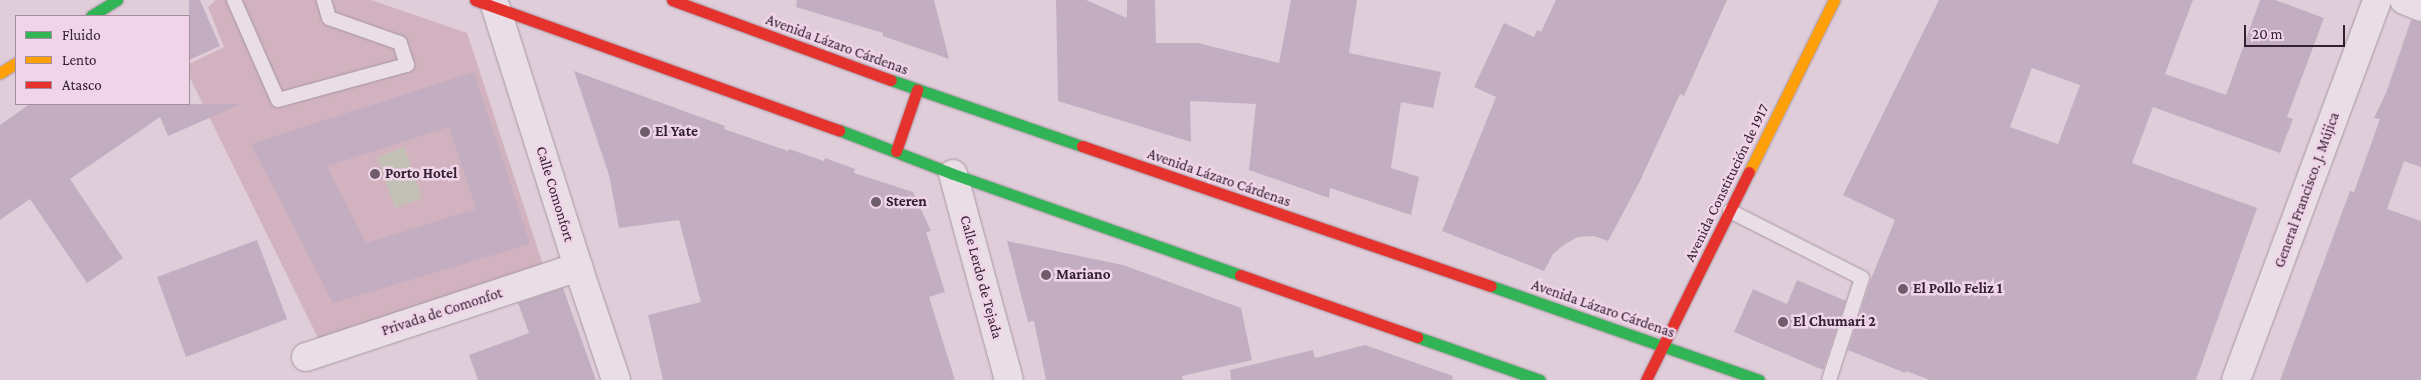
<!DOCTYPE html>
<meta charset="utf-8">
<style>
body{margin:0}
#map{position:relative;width:2421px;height:380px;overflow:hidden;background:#e0cdda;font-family:"Crimson Pro",serif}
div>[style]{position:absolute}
.green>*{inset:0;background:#d1b2be}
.water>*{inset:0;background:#c3c1b6}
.building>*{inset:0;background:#c3aec1}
.roads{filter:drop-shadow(0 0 1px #a696a2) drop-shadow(0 0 1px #a696a2)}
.lane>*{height:14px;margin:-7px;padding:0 7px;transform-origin:7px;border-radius:7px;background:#e9dde6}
.street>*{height:28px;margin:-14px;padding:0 14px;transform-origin:14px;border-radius:14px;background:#e9dde6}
.fast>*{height:11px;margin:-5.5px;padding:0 5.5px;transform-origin:5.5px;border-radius:5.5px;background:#30b455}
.slow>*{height:11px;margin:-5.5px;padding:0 5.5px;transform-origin:5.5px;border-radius:5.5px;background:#ff9f0a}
.jam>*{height:11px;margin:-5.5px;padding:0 5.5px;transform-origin:5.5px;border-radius:5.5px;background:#e5322d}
.dots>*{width:14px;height:14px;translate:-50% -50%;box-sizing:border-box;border:2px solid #f0d4e8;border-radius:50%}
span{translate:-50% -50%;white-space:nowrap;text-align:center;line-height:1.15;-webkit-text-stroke:5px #f0d4e8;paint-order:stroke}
.street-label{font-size:15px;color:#332031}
.poi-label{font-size:15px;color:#332031;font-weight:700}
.left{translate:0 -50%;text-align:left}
.legend{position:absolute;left:15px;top:15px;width:175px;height:90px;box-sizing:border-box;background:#f0d4e8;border:1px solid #a48c9f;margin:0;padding:6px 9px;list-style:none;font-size:15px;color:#332031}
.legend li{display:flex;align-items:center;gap:10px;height:25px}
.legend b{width:25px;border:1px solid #a48c9f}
.scale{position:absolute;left:2244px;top:25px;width:101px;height:22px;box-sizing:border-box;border:2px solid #332031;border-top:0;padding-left:6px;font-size:15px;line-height:18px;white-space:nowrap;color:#332031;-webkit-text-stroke:4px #f0d4e8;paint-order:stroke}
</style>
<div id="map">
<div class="green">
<i style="clip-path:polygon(216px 0,371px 0,467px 33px,545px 271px,320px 342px,189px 76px,189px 64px,224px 47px,208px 7px)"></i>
</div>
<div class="water">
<i style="clip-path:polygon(404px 147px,422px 198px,395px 208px,377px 157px)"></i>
</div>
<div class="building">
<i style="clip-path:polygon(189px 0,200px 0,220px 46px,189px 60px)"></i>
<i style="clip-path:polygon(797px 0,934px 0,949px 59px,883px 36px,883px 33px,796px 7px)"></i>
<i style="clip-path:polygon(1056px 0,1086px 0,1127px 18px,1127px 0,1155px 0,1156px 43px,1198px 43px,1279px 63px,1291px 0,1357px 0,1349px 53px,1441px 72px,1433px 108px,1401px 102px,1391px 168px,1419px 177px,1411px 215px,1330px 188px,1329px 198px,1249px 170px,1256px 104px,1190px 101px,1191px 142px,1058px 101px)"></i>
<i style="clip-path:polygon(1556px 0,1727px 0,1684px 96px,1680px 94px,1640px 181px,1608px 241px,1594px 236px,1578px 237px,1565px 244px,1553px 254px,1544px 271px,1442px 231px,1496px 97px,1474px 87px,1504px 23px,1534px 37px,1537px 30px,1541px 32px)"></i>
<i style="clip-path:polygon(evenodd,1939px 0,2193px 0,2165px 74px,2226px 95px,2260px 0,2275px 0,2324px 18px,2287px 117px,2293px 119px,2280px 153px,2153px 107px,2132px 163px,2257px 208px,2196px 380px,1930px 380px,1906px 371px,1905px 373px,1848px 350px,1871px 279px,1895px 220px,1843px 195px,1939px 0,2032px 68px,2080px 85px,2058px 144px,2010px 127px,2032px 68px)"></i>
<i style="clip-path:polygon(2411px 20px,2421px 22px,2421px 167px,2404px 161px,2387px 209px,2421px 221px,2421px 380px,2280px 380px,2350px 191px,2354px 192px,2380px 119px,2374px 118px,2386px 93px)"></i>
<i style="clip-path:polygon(574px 71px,725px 126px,724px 129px,788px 151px,789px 149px,824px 161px,825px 158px,855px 169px,854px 173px,913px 192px,931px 231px,926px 232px,945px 292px,929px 297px,955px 380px,663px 380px,648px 315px,701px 302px,679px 220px,619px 228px,609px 175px)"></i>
<i style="clip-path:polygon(evenodd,474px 72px,530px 244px,333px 303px,251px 144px,474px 72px,449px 127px,476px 209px,366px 243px,327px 166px,449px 127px)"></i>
<i style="clip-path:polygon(30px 104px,241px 104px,168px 136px,160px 117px,70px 179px,123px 258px,87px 283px,30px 199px,0 220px,0 125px)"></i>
<i style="clip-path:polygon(257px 240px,287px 319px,186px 357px,157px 277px)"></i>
<i style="clip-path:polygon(1007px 241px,1123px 265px,1241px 308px,1252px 360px,1182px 376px,1183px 380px,1046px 380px,1034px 321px,1028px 322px)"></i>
<i style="clip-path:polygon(1797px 280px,1846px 301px,1823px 370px,1734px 332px,1753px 289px,1787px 304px)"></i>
<i style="clip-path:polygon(563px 288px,596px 380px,478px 380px,469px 355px,529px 333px,518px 303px)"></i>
<i style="clip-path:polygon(1365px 345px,1453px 376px,1452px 380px,1231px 380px,1230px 370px,1313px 350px,1315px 358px)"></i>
</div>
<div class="roads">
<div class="lane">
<i style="left:234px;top:0;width:109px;rotate:66.3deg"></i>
<i style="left:278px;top:100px;width:134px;rotate:-15.2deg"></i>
<i style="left:407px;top:65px;width:23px;rotate:-108deg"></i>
<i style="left:400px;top:43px;width:75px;rotate:-160.6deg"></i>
<i style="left:329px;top:18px;width:19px;rotate:-106deg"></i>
<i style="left:1730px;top:211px;width:148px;rotate:26.9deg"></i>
<i style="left:1862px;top:278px;width:107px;rotate:107.9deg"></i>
</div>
<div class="street">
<i style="left:2404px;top:0;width:18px;rotate:22deg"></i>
<i style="left:496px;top:8px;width:272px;rotate:72.4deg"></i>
<i style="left:578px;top:267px;width:119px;rotate:71.4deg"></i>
<i style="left:953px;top:174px;width:213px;rotate:74.8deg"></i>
<i style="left:306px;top:357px;width:287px;rotate:-18.3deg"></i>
<i style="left:2236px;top:380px;width:405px;rotate:-69.6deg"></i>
</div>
<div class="fast">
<i style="left:91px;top:16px;width:31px;rotate:-32deg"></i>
<i style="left:891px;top:80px;width:202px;rotate:19.1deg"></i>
<i style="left:839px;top:130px;width:122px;rotate:21.1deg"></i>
<i style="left:953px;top:174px;width:304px;rotate:19.4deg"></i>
<i style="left:1491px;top:286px;width:284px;rotate:19.3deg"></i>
<i style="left:1417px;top:337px;width:130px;rotate:19.3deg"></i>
</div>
<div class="slow">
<i style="left:0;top:73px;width:19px;rotate:-32deg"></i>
<i style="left:1749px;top:172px;width:192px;rotate:-63.7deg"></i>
</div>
<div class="jam">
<i style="left:475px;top:0;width:387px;rotate:19.7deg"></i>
<i style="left:672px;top:0;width:233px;rotate:20.1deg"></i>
<i style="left:1082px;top:146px;width:432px;rotate:18.9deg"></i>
<i style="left:896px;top:151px;width:65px;rotate:-71deg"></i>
<i style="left:1240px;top:275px;width:188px;rotate:19.3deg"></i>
<i style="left:1646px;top:380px;width:232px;rotate:-63.7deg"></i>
</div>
</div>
<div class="dots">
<i style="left:645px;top:132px;background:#705d6c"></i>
<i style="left:375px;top:174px;background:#705d6c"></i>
<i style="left:876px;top:202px;background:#705d6c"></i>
<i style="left:1046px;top:275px;background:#705d6c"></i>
<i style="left:1903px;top:289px;background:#705d6c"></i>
<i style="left:1783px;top:322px;background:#705d6c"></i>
</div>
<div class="street-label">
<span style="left:837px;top:45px;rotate:20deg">Avenida Lázaro Cárdenas</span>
<span style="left:1219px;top:178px;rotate:19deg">Avenida Lázaro Cárdenas</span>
<span style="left:1727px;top:183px;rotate:-64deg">Avenida Constitución de 1917</span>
<span style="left:2307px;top:190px;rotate:-70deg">General Francisco. J. Mújica</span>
<span style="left:555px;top:194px;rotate:73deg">Calle Comonfort</span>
<span style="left:981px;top:277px;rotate:75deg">Calle Lerdo de Tejada</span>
<span style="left:1603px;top:309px;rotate:19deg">Avenida Lázaro Cárdenas</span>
<span style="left:442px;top:312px;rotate:-18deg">Privada de Comonfot</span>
</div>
<div class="poi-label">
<span class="left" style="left:655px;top:132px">El Yate</span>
<span class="left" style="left:385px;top:174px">Porto Hotel</span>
<span class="left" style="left:886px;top:202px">Steren</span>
<span class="left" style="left:1056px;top:275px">Mariano</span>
<span class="left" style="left:1913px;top:289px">El Pollo Feliz 1</span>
<span class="left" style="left:1793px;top:322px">El Chumari 2</span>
</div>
<ul class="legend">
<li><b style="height:6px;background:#30b455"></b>Fluido</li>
<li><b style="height:6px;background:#ff9f0a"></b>Lento</li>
<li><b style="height:6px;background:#e5322d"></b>Atasco</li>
</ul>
<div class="scale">20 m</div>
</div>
